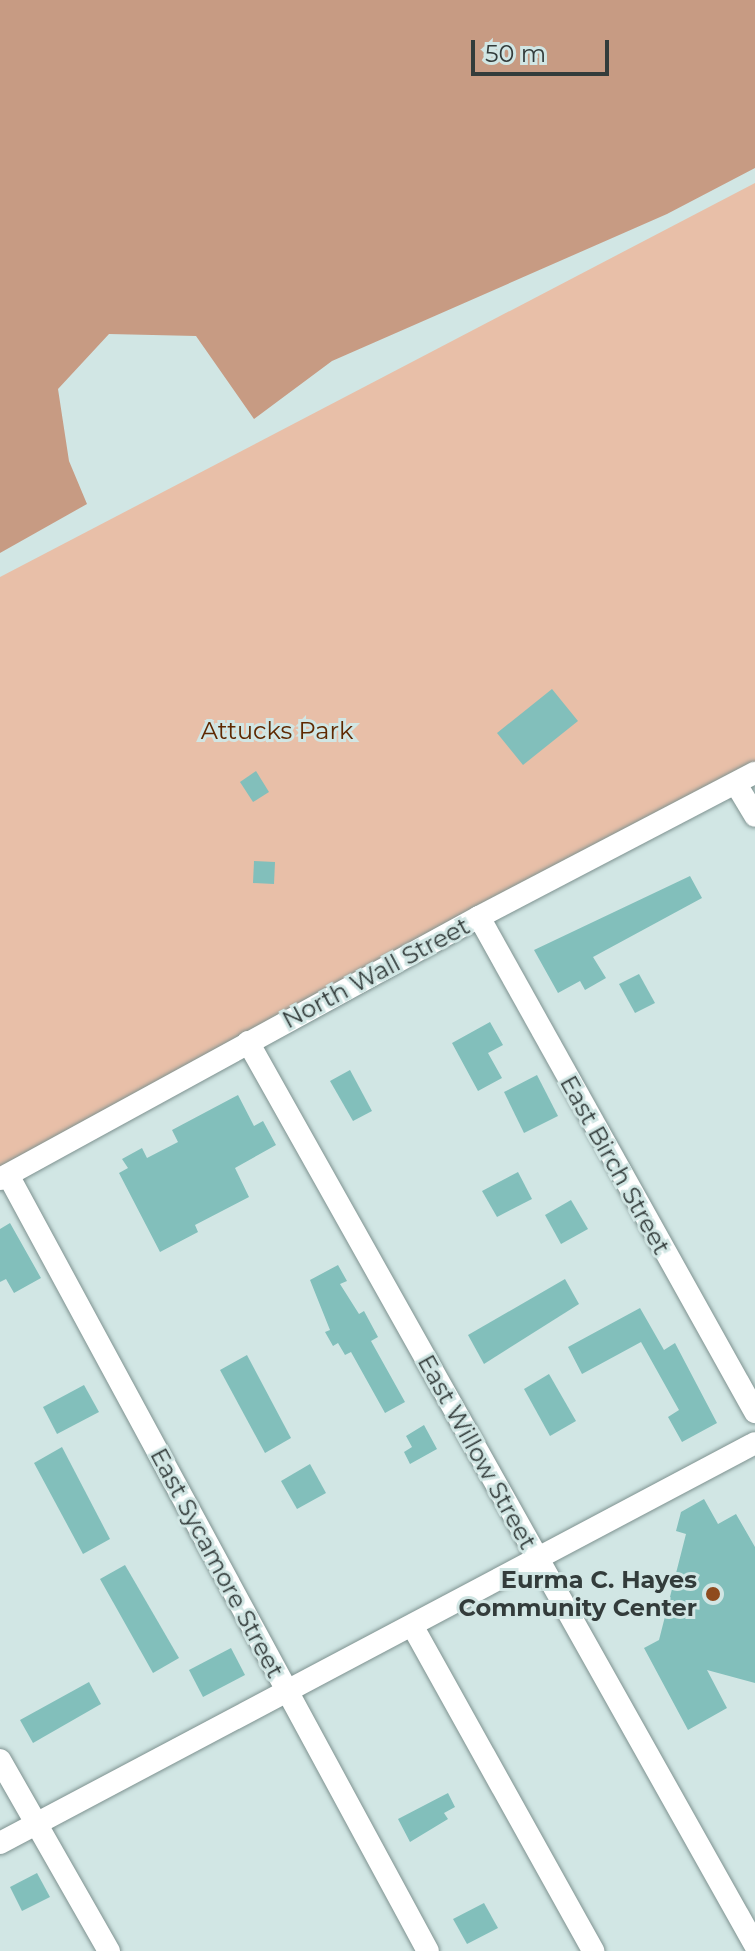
<!DOCTYPE html>
<style>
body{margin:0}
#map{position:relative;width:755px;height:1951px;overflow:hidden;background:#d1e6e4;font-family:Montserrat,sans-serif}
div>[style]{position:absolute}
.green>*{inset:0;background:#e8bfa8}
.forest>*{inset:0;background:#c79b83}
.building>*{inset:0;background:#82bfbb}
.roads{filter:drop-shadow(0 0 2px #7e9290) drop-shadow(0 0 2px #7e9290)}
.minor>*{height:22px;margin:-11px;padding:0 11px;transform-origin:11px;border-radius:11px;background:#fff}
.dots>*{width:22px;height:22px;translate:-50% -50%;box-sizing:border-box;border:4px solid #d1e6e4;border-radius:50%}
span{translate:-50% -50%;white-space:nowrap;text-align:center;line-height:1.15;-webkit-text-stroke:6px #d1e6e4;paint-order:stroke}
.park-label{font-size:24px;color:#5e2800}
.street-label{font-size:24px;color:#333c3b}
.poi-label{font-size:24px;color:#333c3b;font-weight:700}
.right{translate:-100% -50%;text-align:right}
.scale{position:absolute;left:471px;top:40px;width:138px;height:36px;box-sizing:border-box;border:4px solid #333c3b;border-top:0;padding-left:10px;font-size:24px;line-height:28px;white-space:nowrap;color:#333c3b;-webkit-text-stroke:6px #d1e6e4;paint-order:stroke}
</style>
<div id="map">
<div class="green">
<i style="clip-path:polygon(755px 183px,755px 775px,0 1180px,0 577px)"></i>
</div>
<div class="forest">
<i style="clip-path:polygon(0 0,755px 0,755px 168px,667px 214px,332px 361px,254px 419px,196px 336px,109px 334px,58px 389px,69px 461px,87px 504px,0 553px)"></i>
</div>
<div class="building">
<i style="clip-path:polygon(552px 689px,578px 721px,523px 765px,497px 733px)"></i>
<i style="clip-path:polygon(256px 771px,269px 792px,253px 802px,240px 782px)"></i>
<i style="clip-path:polygon(254px 861px,275px 862px,274px 884px,253px 883px)"></i>
<i style="clip-path:polygon(690px 876px,702px 898px,593px 957px,606px 978px,585px 990px,580px 981px,558px 993px,534px 950px)"></i>
<i style="clip-path:polygon(639px 974px,655px 1003px,635px 1013px,619px 984px)"></i>
<i style="clip-path:polygon(490px 1022px,503px 1045px,488px 1053px,502px 1078px,478px 1091px,452px 1043px)"></i>
<i style="clip-path:polygon(350px 1070px,372px 1111px,353px 1121px,330px 1081px)"></i>
<i style="clip-path:polygon(537px 1075px,558px 1116px,524px 1133px,504px 1092px)"></i>
<i style="clip-path:polygon(238px 1095px,254px 1126px,263px 1121px,276px 1145px,235px 1168px,249px 1197px,195px 1225px,198px 1232px,160px 1252px,119px 1173px,128px 1168px,122px 1159px,142px 1148px,147px 1158px,178px 1142px,172px 1130px)"></i>
<i style="clip-path:polygon(518px 1172px,532px 1199px,497px 1217px,482px 1191px)"></i>
<i style="clip-path:polygon(571px 1200px,588px 1229px,561px 1244px,545px 1215px)"></i>
<i style="clip-path:polygon(10px 1223px,41px 1278px,14px 1293px,6px 1279px,0 1282px,0 1229px)"></i>
<i style="clip-path:polygon(338px 1265px,347px 1281px,340px 1284px,359px 1314px,364px 1311px,378px 1337px,371px 1341px,405px 1402px,385px 1413px,351px 1352px,345px 1355px,338px 1343px,333px 1346px,325px 1332px,330px 1330px,310px 1280px)"></i>
<i style="clip-path:polygon(565px 1279px,579px 1304px,484px 1364px,468px 1335px)"></i>
<i style="clip-path:polygon(640px 1308px,664px 1350px,675px 1343px,717px 1423px,682px 1442px,668px 1417px,679px 1410px,641px 1342px,582px 1374px,568px 1347px)"></i>
<i style="clip-path:polygon(247px 1355px,291px 1438px,265px 1453px,220px 1370px)"></i>
<i style="clip-path:polygon(549px 1374px,576px 1421px,550px 1436px,524px 1389px)"></i>
<i style="clip-path:polygon(84px 1385px,99px 1412px,57px 1434px,43px 1407px)"></i>
<i style="clip-path:polygon(424px 1425px,437px 1449px,410px 1464px,404px 1452px,412px 1447px,406px 1436px)"></i>
<i style="clip-path:polygon(62px 1447px,110px 1539px,83px 1554px,34px 1463px)"></i>
<i style="clip-path:polygon(310px 1464px,326px 1493px,297px 1509px,281px 1481px)"></i>
<i style="clip-path:polygon(704px 1499px,718px 1524px,736px 1514px,755px 1547px,755px 1683px,707px 1670px,727px 1708px,688px 1730px,644px 1648px,659px 1640px,686px 1534px,676px 1531px,681px 1512px)"></i>
<i style="clip-path:polygon(125px 1565px,179px 1658px,153px 1673px,100px 1579px)"></i>
<i style="clip-path:polygon(231px 1648px,245px 1675px,203px 1697px,189px 1670px)"></i>
<i style="clip-path:polygon(89px 1682px,101px 1704px,33px 1743px,20px 1720px)"></i>
<i style="clip-path:polygon(448px 1793px,455px 1807px,444px 1813px,448px 1819px,410px 1842px,398px 1819px)"></i>
<i style="clip-path:polygon(37px 1873px,50px 1897px,22px 1911px,10px 1887px)"></i>
<i style="clip-path:polygon(484px 1903px,498px 1928px,467px 1944px,453px 1919px)"></i>
</div>
<div class="roads">
<div class="minor">
<i style="left:736px;top:784px;width:37px;rotate:59deg"></i>
<i style="left:479px;top:917px;width:567px;rotate:60.86deg"></i>
<i style="left:248px;top:1042px;width:1036px;rotate:60.69deg"></i>
<i style="left:8px;top:1175px;width:882px;rotate:61.58deg"></i>
<i style="left:0;top:1179px;width:546px;rotate:-28.68deg"></i>
<i style="left:479px;top:917px;width:311px;rotate:-27.6deg"></i>
<i style="left:413px;top:1627px;width:371px;rotate:60.9deg"></i>
<i style="left:0;top:1760px;width:220px;rotate:60.3deg"></i>
<i style="left:0;top:1843px;width:854px;rotate:-27.91deg"></i>
</div>
</div>
<div class="dots">
<i style="left:713px;top:1594px;background:#8f4b1e"></i>
</div>
<div class="park-label">
<span style="left:277px;top:731px">Attucks Park</span>
</div>
<div class="street-label">
<span style="left:376px;top:973px;rotate:-28deg">North Wall Street</span>
<span style="left:615px;top:1165px;rotate:61deg">East Birch Street</span>
<span style="left:477px;top:1452px;rotate:61deg">East Willow Street</span>
<span style="left:217px;top:1563px;rotate:62deg">East Sycamore Street</span>
</div>
<div class="poi-label">
<span class="right" style="left:697px;top:1594px">Eurma C. Hayes<br>Community Center</span>
</div>
<div class="scale">50 m</div>
</div>
